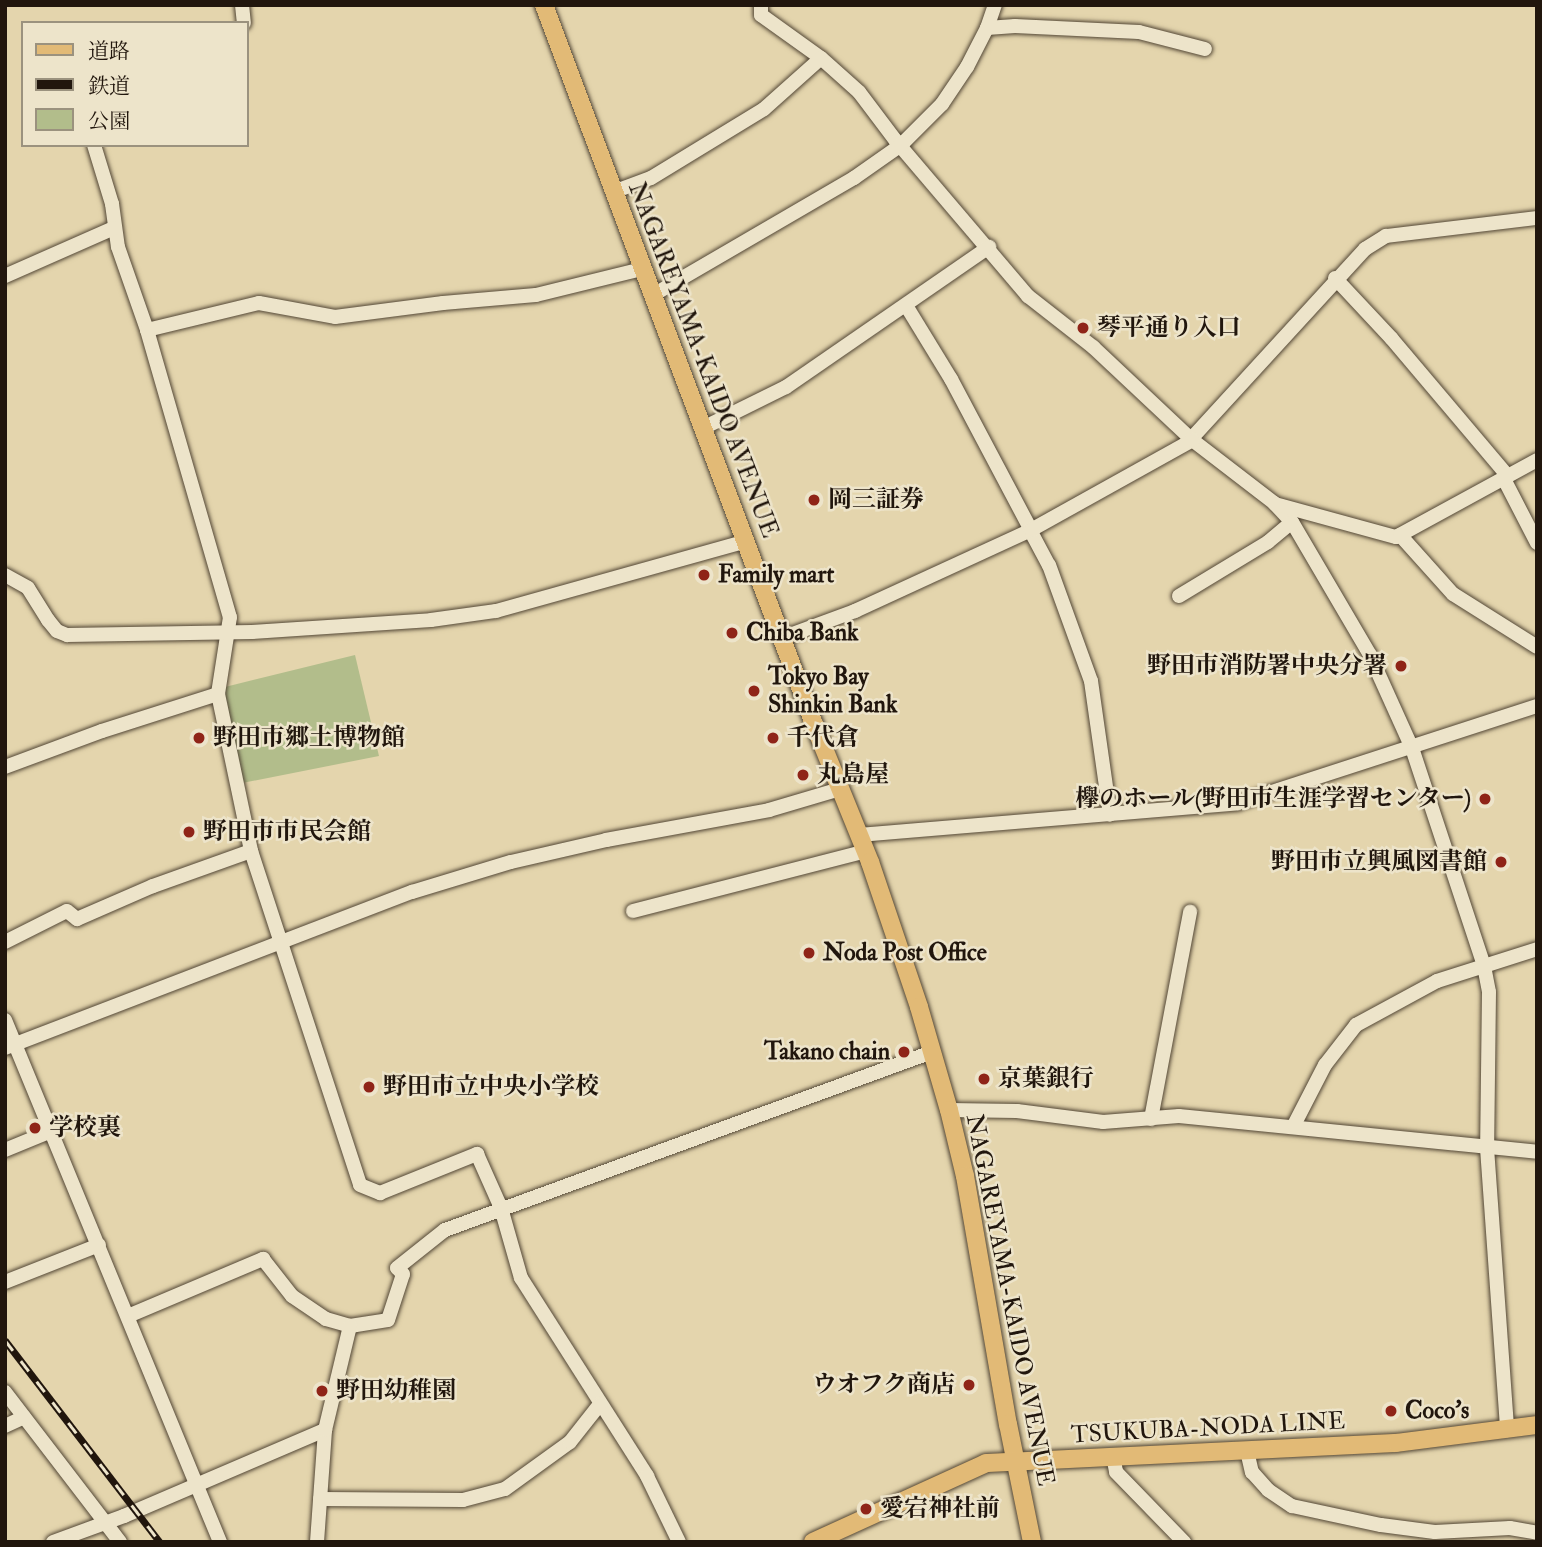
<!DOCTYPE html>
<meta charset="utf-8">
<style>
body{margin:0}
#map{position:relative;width:1542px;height:1547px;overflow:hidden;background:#e4d5ad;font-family:"IM FELL Double Pica","Noto Serif JP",serif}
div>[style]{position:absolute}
.green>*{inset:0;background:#b2bd8b}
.roads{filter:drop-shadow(0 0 2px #524635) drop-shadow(0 0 2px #524635)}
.minor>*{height:14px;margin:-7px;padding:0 7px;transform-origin:7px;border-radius:7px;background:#ede4ca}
.major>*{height:18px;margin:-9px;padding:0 9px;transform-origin:9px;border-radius:9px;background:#e2ba76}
.rail>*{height:7px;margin-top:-3.5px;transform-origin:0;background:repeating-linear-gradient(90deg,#ede4ca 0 13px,#21160d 0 26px);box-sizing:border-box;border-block:2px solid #21160d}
.dots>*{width:19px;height:19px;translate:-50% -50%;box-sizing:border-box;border:4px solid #ede4ca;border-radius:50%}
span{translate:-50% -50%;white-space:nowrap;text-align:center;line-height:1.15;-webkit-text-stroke:5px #ede4ca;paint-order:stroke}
.poi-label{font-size:24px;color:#21160d;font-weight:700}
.left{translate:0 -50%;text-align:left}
.right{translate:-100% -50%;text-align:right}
.street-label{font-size:24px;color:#21160d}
.frame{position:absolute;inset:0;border:7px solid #21160d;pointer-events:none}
.legend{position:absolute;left:21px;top:21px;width:228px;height:126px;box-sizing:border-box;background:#ede4ca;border:2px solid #9b927e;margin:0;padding:9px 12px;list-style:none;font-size:21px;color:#21160d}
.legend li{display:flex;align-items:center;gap:14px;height:35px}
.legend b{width:35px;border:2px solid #9b927e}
</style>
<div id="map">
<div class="green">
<i style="clip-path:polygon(355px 655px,379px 756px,242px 783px,224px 696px,225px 687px)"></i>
</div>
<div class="roads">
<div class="minor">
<i style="left:242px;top:5px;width:18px;rotate:84deg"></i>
<i style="left:761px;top:5px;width:10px;rotate:90deg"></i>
<i style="left:761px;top:15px;width:74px;rotate:35.6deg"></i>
<i style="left:821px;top:58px;width:51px;rotate:41.8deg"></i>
<i style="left:859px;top:92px;width:61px;rotate:52.9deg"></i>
<i style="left:896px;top:141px;width:204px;rotate:49.6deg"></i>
<i style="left:1028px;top:296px;width:83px;rotate:38.1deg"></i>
<i style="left:1093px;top:347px;width:134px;rotate:43.2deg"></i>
<i style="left:1191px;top:439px;width:105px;rotate:37.6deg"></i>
<i style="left:1274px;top:503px;width:26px;rotate:47deg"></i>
<i style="left:1292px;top:522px;width:154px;rotate:59.6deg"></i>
<i style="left:1370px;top:655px;width:102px;rotate:65.7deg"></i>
<i style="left:1412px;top:748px;width:230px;rotate:71.7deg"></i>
<i style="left:1484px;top:966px;width:26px;rotate:79deg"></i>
<i style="left:1489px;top:992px;width:156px;rotate:90.7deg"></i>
<i style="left:1487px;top:1148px;width:283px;rotate:85.9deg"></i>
<i style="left:987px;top:28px;width:28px;rotate:-4deg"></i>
<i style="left:1015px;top:26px;width:124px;rotate:2.8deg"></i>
<i style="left:1139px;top:32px;width:68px;rotate:14.4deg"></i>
<i style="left:94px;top:145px;width:62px;rotate:73deg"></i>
<i style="left:112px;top:204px;width:43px;rotate:82.1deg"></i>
<i style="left:118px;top:247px;width:88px;rotate:70.7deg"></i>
<i style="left:147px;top:330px;width:299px;rotate:73.9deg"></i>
<i style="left:230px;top:617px;width:78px;rotate:98.9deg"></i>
<i style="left:218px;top:694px;width:160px;rotate:78.1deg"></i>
<i style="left:251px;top:851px;width:351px;rotate:71.9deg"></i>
<i style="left:360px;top:1185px;width:22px;rotate:22deg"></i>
<i style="left:380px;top:1193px;width:105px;rotate:-21.9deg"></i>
<i style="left:477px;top:1154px;width:59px;rotate:66deg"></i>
<i style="left:501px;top:1208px;width:73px;rotate:74.1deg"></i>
<i style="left:521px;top:1278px;width:235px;rotate:57.5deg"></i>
<i style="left:647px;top:1476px;width:73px;rotate:64.1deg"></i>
<i style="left:613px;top:192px;width:40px;rotate:-20.2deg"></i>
<i style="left:651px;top:178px;width:132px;rotate:-31.4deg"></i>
<i style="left:764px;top:109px;width:76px;rotate:-41.8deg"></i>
<i style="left:5px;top:276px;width:119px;rotate:-23.8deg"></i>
<i style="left:1335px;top:278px;width:83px;rotate:46.9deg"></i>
<i style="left:1392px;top:339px;width:177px;rotate:49.8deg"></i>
<i style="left:653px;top:295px;width:233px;rotate:-30.2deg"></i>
<i style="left:854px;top:178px;width:57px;rotate:-35.1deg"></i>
<i style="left:901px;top:145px;width:58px;rotate:-45deg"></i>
<i style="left:942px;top:104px;width:45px;rotate:-56deg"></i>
<i style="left:967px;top:67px;width:44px;rotate:-62.9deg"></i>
<i style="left:987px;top:28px;width:24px;rotate:-71deg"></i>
<i style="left:907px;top:307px;width:84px;rotate:58.6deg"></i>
<i style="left:951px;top:379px;width:171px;rotate:62.1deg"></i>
<i style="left:147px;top:330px;width:115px;rotate:-13.6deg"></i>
<i style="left:259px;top:303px;width:77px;rotate:10.4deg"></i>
<i style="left:335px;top:317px;width:109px;rotate:-7.4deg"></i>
<i style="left:443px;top:303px;width:93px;rotate:-4.9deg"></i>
<i style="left:536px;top:295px;width:109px;rotate:-13.8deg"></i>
<i style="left:705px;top:427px;width:90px;rotate:-26.3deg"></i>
<i style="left:786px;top:387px;width:247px;rotate:-34.6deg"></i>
<i style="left:1191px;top:439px;width:258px;rotate:-47.5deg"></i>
<i style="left:1365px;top:249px;width:25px;rotate:-32deg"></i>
<i style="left:1386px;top:236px;width:152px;rotate:-6.8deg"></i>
<i style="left:1504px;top:479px;width:72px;rotate:62.7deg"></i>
<i style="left:1275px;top:504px;width:125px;rotate:15.3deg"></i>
<i style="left:1396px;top:537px;width:161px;rotate:-28.6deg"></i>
<i style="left:1030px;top:530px;width:40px;rotate:62deg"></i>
<i style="left:1049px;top:565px;width:123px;rotate:70.1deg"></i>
<i style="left:1091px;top:681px;width:135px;rotate:81.9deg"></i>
<i style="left:1400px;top:535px;width:79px;rotate:48.1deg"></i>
<i style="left:1453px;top:594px;width:99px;rotate:32.2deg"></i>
<i style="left:5px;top:575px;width:26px;rotate:29deg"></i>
<i style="left:28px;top:588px;width:38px;rotate:58deg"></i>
<i style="left:48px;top:620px;width:14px;rotate:51deg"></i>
<i style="left:57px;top:631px;width:11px;rotate:22deg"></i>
<i style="left:67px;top:635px;width:185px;rotate:-0.9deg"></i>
<i style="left:252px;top:632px;width:179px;rotate:-3.8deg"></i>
<i style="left:431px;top:620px;width:66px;rotate:-7.9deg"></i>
<i style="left:496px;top:611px;width:260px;rotate:-15.6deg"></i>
<i style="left:1179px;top:596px;width:104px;rotate:-31.2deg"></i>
<i style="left:1268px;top:542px;width:31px;rotate:-40deg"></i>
<i style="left:782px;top:638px;width:78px;rotate:-20.3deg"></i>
<i style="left:855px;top:611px;width:194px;rotate:-24.7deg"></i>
<i style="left:1031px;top:530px;width:185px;rotate:-29.1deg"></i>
<i style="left:5px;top:767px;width:103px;rotate:-20.4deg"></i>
<i style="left:102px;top:731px;width:122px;rotate:-17.7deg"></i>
<i style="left:860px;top:835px;width:379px;rotate:-4.8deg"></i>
<i style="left:1238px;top:803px;width:314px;rotate:-18deg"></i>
<i style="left:633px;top:911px;width:241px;rotate:-14.4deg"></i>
<i style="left:5px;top:942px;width:69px;rotate:-26.6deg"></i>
<i style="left:67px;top:911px;width:13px;rotate:39deg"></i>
<i style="left:77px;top:919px;width:83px;rotate:-23.5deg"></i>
<i style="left:153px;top:886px;width:104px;rotate:-19.7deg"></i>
<i style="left:5px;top:1020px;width:565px;rotate:67.61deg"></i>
<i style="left:5px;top:1048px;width:436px;rotate:-21deg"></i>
<i style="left:412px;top:892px;width:103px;rotate:-16.9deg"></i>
<i style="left:511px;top:862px;width:98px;rotate:-13deg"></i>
<i style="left:606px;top:840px;width:166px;rotate:-10.4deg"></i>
<i style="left:769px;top:810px;width:74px;rotate:-16.5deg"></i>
<i style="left:949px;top:1110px;width:68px;rotate:0.8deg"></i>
<i style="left:1017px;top:1111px;width:87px;rotate:7.3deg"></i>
<i style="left:1103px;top:1122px;width:76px;rotate:-4.5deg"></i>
<i style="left:1179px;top:1116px;width:360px;rotate:5.7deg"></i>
<i style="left:1151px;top:1119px;width:211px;rotate:-79.3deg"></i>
<i style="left:1294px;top:1125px;width:68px;rotate:-62.7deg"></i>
<i style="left:1325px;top:1065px;width:51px;rotate:-52.2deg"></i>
<i style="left:1356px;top:1025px;width:92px;rotate:-28.5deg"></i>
<i style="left:1437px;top:981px;width:105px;rotate:-17.7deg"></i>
<i style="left:5px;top:1150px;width:50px;rotate:-22.4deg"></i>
<i style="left:5px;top:1282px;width:101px;rotate:-21.5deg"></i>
<i style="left:128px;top:1316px;width:147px;rotate:-22.9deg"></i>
<i style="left:263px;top:1259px;width:47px;rotate:51.9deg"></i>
<i style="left:292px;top:1296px;width:41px;rotate:34.1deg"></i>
<i style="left:326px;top:1319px;width:25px;rotate:16deg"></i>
<i style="left:350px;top:1326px;width:38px;rotate:-9deg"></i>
<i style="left:388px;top:1320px;width:48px;rotate:-71.9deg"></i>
<i style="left:403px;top:1274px;width:8px;rotate:-135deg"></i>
<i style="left:397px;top:1268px;width:61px;rotate:-38.4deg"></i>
<i style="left:445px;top:1230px;width:519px;rotate:-20.08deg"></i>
<i style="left:5px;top:1392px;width:189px;rotate:52.5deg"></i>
<i style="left:5px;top:1426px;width:21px;rotate:-25deg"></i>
<i style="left:1247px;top:1451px;width:22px;rotate:77deg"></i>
<i style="left:1252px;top:1472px;width:24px;rotate:48deg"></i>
<i style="left:1268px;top:1490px;width:29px;rotate:34deg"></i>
<i style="left:1292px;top:1506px;width:91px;rotate:12.1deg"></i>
<i style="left:1381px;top:1525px;width:54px;rotate:7.4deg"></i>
<i style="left:1435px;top:1532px;width:75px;rotate:-3.1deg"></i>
<i style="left:1510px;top:1528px;width:27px;rotate:10deg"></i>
<i style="left:1113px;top:1456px;width:16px;rotate:79deg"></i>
<i style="left:1116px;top:1472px;width:98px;rotate:45.8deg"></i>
<i style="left:320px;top:1499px;width:143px;rotate:0.4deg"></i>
<i style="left:463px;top:1500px;width:43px;rotate:-14.7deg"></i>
<i style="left:505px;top:1489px;width:80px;rotate:-35.9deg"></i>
<i style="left:570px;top:1442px;width:48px;rotate:-51.7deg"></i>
<i style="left:53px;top:1542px;width:76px;rotate:-20.1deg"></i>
<i style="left:124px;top:1516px;width:219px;rotate:-23.2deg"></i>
<i style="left:317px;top:1542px;width:112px;rotate:-85.9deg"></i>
<i style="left:325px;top:1430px;width:107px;rotate:-76.5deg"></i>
</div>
<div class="major">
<i style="left:544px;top:5px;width:768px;rotate:69.42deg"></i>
<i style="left:814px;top:724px;width:149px;rotate:67.9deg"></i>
<i style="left:870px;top:862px;width:153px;rotate:71.3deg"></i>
<i style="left:919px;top:1007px;width:107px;rotate:73.8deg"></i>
<i style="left:949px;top:1110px;width:68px;rotate:76.4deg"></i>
<i style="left:965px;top:1176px;width:252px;rotate:80.2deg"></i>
<i style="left:1008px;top:1424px;width:120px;rotate:78.5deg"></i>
<i style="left:813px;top:1542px;width:190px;rotate:-24.5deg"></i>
<i style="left:986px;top:1463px;width:410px;rotate:-2.8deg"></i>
<i style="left:1396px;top:1443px;width:142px;rotate:-7.3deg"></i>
</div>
</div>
<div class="rail">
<i style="left:5px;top:1340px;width:255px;rotate:52.5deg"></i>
</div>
<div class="dots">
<i style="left:1083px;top:328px;background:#8f2418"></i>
<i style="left:814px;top:500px;background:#8f2418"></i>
<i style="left:704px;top:575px;background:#8f2418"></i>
<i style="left:732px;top:633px;background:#8f2418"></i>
<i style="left:1401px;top:666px;background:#8f2418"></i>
<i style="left:754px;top:691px;background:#8f2418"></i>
<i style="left:199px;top:738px;background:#8f2418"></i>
<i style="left:773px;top:738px;background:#8f2418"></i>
<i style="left:803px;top:775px;background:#8f2418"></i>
<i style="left:1485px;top:799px;background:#8f2418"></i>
<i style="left:189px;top:832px;background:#8f2418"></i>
<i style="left:1501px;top:862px;background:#8f2418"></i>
<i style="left:809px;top:953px;background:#8f2418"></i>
<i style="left:904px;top:1052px;background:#8f2418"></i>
<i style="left:984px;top:1079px;background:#8f2418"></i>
<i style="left:369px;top:1087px;background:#8f2418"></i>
<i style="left:35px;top:1128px;background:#8f2418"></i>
<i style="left:969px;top:1385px;background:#8f2418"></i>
<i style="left:322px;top:1391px;background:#8f2418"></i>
<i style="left:1391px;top:1411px;background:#8f2418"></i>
<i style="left:866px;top:1509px;background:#8f2418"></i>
</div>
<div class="poi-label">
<span class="left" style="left:1097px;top:328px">琴平通り入口</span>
<span class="left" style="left:828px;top:500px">岡三証券</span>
<span class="left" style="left:718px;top:575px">Family mart</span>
<span class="left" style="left:746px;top:633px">Chiba Bank</span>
<span class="right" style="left:1387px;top:666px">野田市消防署中央分署</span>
<span class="left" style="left:768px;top:691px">Tokyo Bay<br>Shinkin Bank</span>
<span class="left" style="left:213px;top:738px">野田市郷土博物館</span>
<span class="left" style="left:787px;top:738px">千代倉</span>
<span class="left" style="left:817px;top:775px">丸島屋</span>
<span class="right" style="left:1471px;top:799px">欅のホール(野田市生涯学習センター)</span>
<span class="left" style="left:203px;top:832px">野田市市民会館</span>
<span class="right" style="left:1487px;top:862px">野田市立興風図書館</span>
<span class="left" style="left:823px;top:953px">Noda Post Office</span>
<span class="right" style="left:890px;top:1052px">Takano chain</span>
<span class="left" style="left:998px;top:1079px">京葉銀行</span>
<span class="left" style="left:383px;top:1087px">野田市立中央小学校</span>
<span class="left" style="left:49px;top:1128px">学校裏</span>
<span class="right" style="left:955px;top:1385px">ウオフク商店</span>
<span class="left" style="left:336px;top:1391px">野田幼稚園</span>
<span class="left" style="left:1405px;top:1411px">Coco's</span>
<span class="left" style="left:880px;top:1509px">愛宕神社前</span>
</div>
<div class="street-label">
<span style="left:703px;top:360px;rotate:69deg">NAGAREYAMA-KAIDO AVENUE</span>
<span style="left:1010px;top:1300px;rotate:79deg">NAGAREYAMA-KAIDO AVENUE</span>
<span style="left:1208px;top:1428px;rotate:-3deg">TSUKUBA-NODA LINE</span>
</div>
<div class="frame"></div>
<ul class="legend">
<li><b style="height:9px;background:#e2ba76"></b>道路</li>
<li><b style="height:9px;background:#21160d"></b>鉄道</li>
<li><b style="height:19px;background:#b2bd8b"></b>公園</li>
</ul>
</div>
